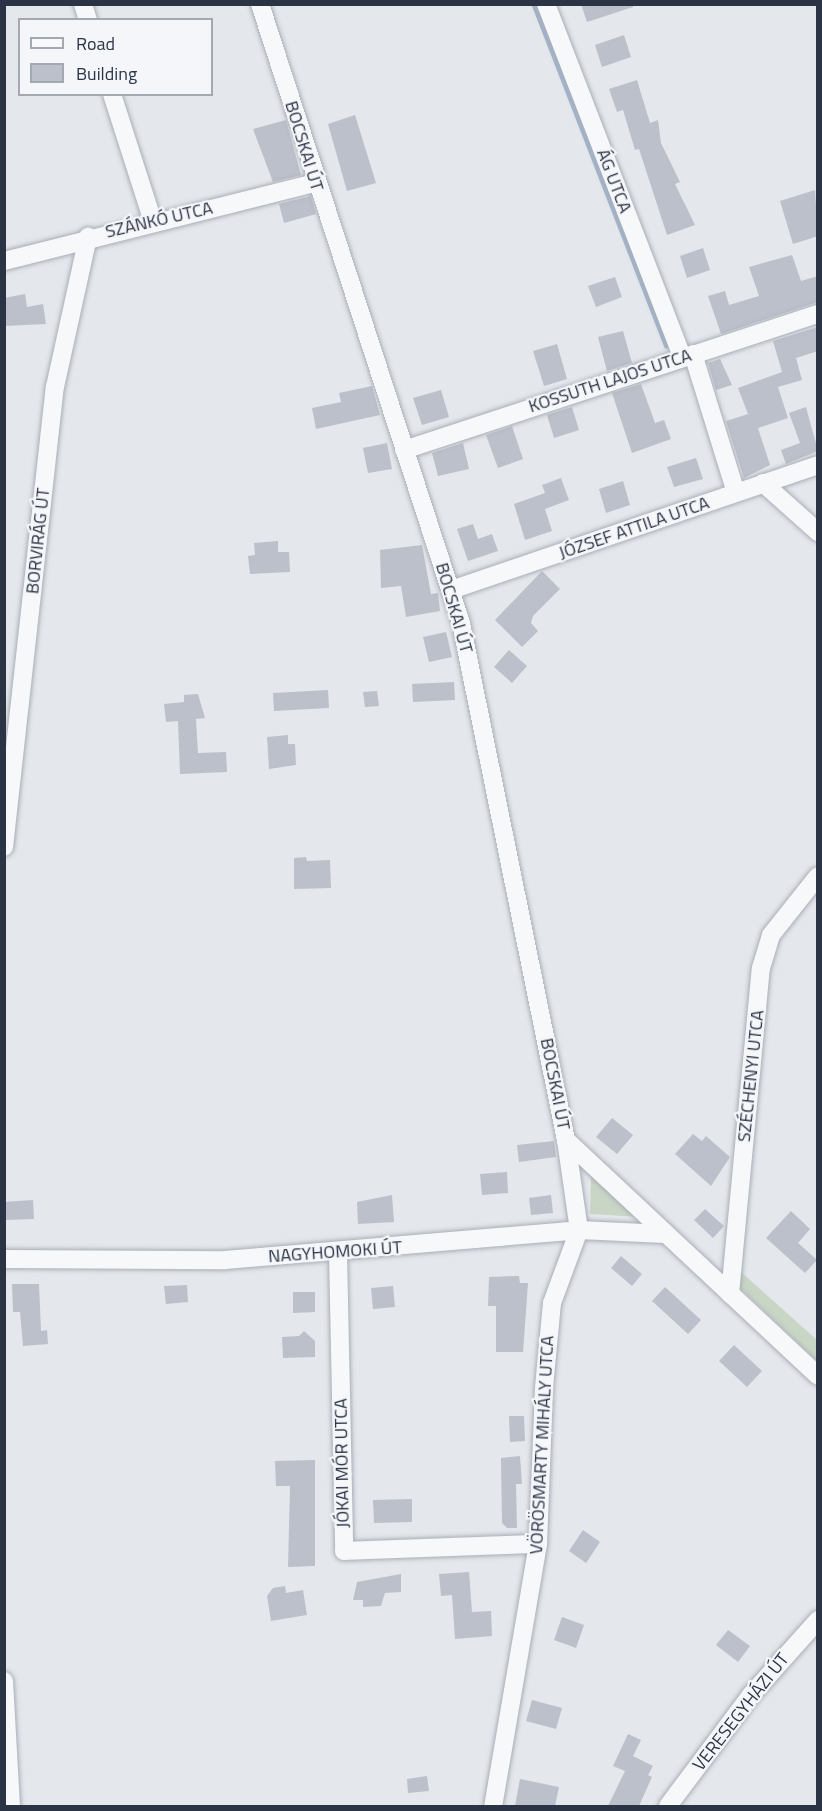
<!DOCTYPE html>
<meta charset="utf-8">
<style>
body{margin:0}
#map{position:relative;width:822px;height:1811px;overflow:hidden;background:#e4e7ec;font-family:"Titillium Web",sans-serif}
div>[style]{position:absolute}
.green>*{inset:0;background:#c9d6c5}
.stream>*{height:4.5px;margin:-2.25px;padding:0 2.25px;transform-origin:2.25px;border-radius:2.25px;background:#9fb4cc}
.building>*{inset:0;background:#bbc0ca}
.roads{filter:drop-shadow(0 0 2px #a9aeb7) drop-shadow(0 0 2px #a9aeb7)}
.minor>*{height:18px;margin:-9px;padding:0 9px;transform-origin:9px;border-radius:9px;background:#f7f8fa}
span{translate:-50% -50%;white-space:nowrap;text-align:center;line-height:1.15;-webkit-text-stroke:4.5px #f4f6f9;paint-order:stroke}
.street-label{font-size:18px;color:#2b3445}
.frame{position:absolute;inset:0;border:6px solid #2b3445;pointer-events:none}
.legend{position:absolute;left:18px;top:18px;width:195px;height:78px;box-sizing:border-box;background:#f4f6f9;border:2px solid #a4a8b1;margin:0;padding:8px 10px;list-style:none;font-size:18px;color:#2b3445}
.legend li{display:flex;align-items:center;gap:12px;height:30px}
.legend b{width:30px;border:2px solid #a4a8b1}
</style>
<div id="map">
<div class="green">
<i style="clip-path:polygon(591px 1175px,641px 1217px,590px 1214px)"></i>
<i style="clip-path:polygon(740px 1271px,817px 1340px,817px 1361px,736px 1284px)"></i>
</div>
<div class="stream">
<i style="left:534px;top:4px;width:366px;rotate:68.8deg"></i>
</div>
<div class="building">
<i style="clip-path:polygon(581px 4px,633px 4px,633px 7px,587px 22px)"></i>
<i style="clip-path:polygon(624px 35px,631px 57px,602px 67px,595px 45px)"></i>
<i style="clip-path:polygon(637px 80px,650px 123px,658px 120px,661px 143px,680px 182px,675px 184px,695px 225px,667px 235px,639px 149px,635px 150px,623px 110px,617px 112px,609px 89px)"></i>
<i style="clip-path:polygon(355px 115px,376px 183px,347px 191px,328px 124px)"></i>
<i style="clip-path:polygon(286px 120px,301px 175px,273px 182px,253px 129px)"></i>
<i style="clip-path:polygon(815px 190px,818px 236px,793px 244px,780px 201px)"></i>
<i style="clip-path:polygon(311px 196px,316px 214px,284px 223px,279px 204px)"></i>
<i style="clip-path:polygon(703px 248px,710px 270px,687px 278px,680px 256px)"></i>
<i style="clip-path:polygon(792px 255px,801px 281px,818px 276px,818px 302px,721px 334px,708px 296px,725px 291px,729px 305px,759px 296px,749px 267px)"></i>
<i style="clip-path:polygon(615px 277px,622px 297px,596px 307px,588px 286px)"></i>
<i style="clip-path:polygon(25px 294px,27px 307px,43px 304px,46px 324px,4px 326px,4px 298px)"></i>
<i style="clip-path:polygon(818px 327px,818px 351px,796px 358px,802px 380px,778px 387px,788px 418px,758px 428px,770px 465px,744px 478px,726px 421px,748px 414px,738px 388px,782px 372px,773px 341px)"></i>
<i style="clip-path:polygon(623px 331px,632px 363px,607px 371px,598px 337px)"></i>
<i style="clip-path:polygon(557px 344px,567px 379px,544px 386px,533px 351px)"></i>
<i style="clip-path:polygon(720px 359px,732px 385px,716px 390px,708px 363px)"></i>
<i style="clip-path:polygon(641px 384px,655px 423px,664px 420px,671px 439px,632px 453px,612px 393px)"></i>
<i style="clip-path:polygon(372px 386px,380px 415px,316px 429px,312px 408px,341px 402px,339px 393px)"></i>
<i style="clip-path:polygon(441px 390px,449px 417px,422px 425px,413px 398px)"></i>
<i style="clip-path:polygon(572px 407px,579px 430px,554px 438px,547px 415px)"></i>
<i style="clip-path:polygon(806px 407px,818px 451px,786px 464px,781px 450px,800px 443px,789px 413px)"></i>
<i style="clip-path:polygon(512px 426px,523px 459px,498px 468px,486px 435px)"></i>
<i style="clip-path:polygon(387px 443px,392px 469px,368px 473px,363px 448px)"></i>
<i style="clip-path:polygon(463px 443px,469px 469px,438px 476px,432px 453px)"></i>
<i style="clip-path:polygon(696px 458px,703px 479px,674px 487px,667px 467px)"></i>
<i style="clip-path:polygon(561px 478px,569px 500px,545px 509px,552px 531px,525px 540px,514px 504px,545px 493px,542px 485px)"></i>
<i style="clip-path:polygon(623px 481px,630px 505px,606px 513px,599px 489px)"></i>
<i style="clip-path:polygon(473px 524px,478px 539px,492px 534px,498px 551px,468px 561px,457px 529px)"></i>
<i style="clip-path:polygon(278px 541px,278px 552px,289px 552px,290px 572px,250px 574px,248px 556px,255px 555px,254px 543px)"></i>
<i style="clip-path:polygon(422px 545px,431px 594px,438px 593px,440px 611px,406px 617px,401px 586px,381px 588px,380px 550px)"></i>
<i style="clip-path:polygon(542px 571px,560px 589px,533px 616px,531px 623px,538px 631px,522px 647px,495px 620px)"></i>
<i style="clip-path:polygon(446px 632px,452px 657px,429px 662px,423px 637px)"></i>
<i style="clip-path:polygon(509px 650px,527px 666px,512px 683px,494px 667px)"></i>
<i style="clip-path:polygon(454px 682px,455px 700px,413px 702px,412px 684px)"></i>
<i style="clip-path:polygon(328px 690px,329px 708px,274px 711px,273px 693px)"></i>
<i style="clip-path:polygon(377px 691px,379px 706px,365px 707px,363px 692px)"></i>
<i style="clip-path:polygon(198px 694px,205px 718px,196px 719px,198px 753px,226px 752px,227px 772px,180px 774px,178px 721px,166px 722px,164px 704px,184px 702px,184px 695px)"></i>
<i style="clip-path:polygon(288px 735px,288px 744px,295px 744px,296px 765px,269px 769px,267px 737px)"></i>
<i style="clip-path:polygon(306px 857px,307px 861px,330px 860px,331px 888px,294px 889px,294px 858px)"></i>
<i style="clip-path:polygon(612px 1118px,633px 1135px,617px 1154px,596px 1137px)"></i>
<i style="clip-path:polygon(693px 1134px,702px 1141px,706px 1136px,730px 1157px,711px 1186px,675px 1154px)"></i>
<i style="clip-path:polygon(554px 1141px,556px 1157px,519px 1162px,517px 1145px)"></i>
<i style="clip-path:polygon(507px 1172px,508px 1193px,482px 1195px,480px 1174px)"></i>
<i style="clip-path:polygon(392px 1195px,394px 1222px,358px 1224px,357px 1202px)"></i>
<i style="clip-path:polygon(551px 1195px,553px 1213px,531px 1215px,529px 1198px)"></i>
<i style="clip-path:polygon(33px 1200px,34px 1219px,4px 1220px,4px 1202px)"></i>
<i style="clip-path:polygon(705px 1209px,724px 1226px,713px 1238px,694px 1220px)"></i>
<i style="clip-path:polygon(791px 1211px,810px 1229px,798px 1243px,817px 1260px,805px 1273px,766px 1238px)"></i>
<i style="clip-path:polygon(621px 1256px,642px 1274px,632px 1286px,611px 1268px)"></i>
<i style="clip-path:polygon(519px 1276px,520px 1283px,528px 1283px,523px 1352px,496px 1352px,496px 1306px,488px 1306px,489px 1277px)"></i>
<i style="clip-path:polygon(12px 1284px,39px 1284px,41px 1331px,47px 1330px,48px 1344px,23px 1346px,20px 1312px,13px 1312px)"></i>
<i style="clip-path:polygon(187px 1285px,188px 1302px,166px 1304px,164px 1286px)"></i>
<i style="clip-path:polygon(393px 1286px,395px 1307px,373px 1309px,371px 1288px)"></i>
<i style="clip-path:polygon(665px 1287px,701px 1320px,688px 1334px,652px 1301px)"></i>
<i style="clip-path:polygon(293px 1292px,315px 1292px,315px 1312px,293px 1313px)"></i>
<i style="clip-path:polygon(304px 1331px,315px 1341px,315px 1357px,283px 1358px,282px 1337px,299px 1336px)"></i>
<i style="clip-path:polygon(734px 1345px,762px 1371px,747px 1387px,719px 1361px)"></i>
<i style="clip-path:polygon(509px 1416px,524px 1416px,525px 1441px,510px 1442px)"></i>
<i style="clip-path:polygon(520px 1456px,522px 1484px,516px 1484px,517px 1528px,507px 1528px,502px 1523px,501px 1458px)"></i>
<i style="clip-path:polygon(315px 1460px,315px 1566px,288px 1567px,290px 1486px,276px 1486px,275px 1461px)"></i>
<i style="clip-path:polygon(412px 1499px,412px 1522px,374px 1523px,373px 1500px)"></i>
<i style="clip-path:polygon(583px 1530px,600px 1542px,586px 1563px,569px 1551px)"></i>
<i style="clip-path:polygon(469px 1572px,472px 1612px,491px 1611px,492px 1636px,455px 1639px,452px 1595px,441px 1596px,439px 1574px)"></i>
<i style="clip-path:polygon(401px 1574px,401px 1592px,385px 1593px,381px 1606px,363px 1607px,363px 1600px,353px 1600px,357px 1582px)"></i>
<i style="clip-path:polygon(285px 1586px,286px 1593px,303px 1590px,307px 1615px,271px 1621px,267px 1596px,273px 1588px)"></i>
<i style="clip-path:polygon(562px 1617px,584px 1625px,576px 1648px,554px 1640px)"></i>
<i style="clip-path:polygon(728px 1630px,750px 1646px,738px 1662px,716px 1645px)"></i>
<i style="clip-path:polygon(532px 1700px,562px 1708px,556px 1729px,526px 1721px)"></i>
<i style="clip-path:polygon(628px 1734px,641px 1740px,633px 1756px,653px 1766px,648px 1775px,652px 1777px,639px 1806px,608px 1806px,625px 1771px,613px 1766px)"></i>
<i style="clip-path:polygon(427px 1776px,429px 1791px,408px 1793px,407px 1779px)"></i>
<i style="clip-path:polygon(520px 1779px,559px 1787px,555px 1806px,515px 1806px)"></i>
</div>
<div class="roads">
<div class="minor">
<i style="left:83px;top:4px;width:17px;rotate:73deg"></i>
<i style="left:260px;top:4px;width:651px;rotate:72.01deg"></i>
<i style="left:461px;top:623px;width:528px;rotate:78.52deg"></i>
<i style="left:566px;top:1140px;width:91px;rotate:81.8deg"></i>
<i style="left:579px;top:1230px;width:78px;rotate:110.3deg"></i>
<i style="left:552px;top:1303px;width:85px;rotate:95.4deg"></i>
<i style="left:544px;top:1388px;width:156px;rotate:92.2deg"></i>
<i style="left:538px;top:1544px;width:266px;rotate:99.7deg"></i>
<i style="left:546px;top:4px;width:378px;rotate:68.9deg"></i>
<i style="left:112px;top:94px;width:134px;rotate:72.2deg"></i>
<i style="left:4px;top:261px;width:321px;rotate:-14.1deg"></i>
<i style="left:693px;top:354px;width:145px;rotate:72.8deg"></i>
<i style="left:404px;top:450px;width:436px;rotate:-18.2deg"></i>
<i style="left:763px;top:483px;width:74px;rotate:41.7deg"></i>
<i style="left:451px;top:590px;width:388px;rotate:-18.8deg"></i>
<i style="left:4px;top:847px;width:463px;rotate:-83.7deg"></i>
<i style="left:55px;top:387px;width:154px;rotate:-77.6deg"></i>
<i style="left:566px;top:1140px;width:345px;rotate:43.1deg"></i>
<i style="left:338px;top:1253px;width:298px;rotate:88.8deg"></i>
<i style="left:344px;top:1551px;width:194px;rotate:-2.1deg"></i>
<i style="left:4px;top:1259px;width:221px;rotate:0.3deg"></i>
<i style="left:225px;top:1260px;width:355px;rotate:-4.8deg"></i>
<i style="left:579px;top:1230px;width:86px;rotate:2.7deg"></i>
<i style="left:730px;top:1294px;width:327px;rotate:-84.6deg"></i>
<i style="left:761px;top:968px;width:34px;rotate:-73deg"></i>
<i style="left:771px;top:935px;width:75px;rotate:-51.5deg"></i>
<i style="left:4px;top:1681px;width:125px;rotate:86.8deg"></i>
<i style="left:668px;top:1806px;width:139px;rotate:-53.2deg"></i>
<i style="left:751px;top:1695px;width:101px;rotate:-48.2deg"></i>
</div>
</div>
<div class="street-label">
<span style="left:304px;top:146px;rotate:73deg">BOCSKAI ÚT</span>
<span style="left:614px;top:181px;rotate:69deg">ÁG UTCA</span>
<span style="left:159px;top:220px;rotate:-13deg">SZÁNKÓ UTCA</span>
<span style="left:610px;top:381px;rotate:-18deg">KOSSUTH LAJOS UTCA</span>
<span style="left:634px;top:528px;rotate:-19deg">JÓZSEF ATTILA UTCA</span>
<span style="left:38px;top:541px;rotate:-84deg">BORVIRÁG ÚT</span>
<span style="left:454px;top:608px;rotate:74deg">BOCSKAI ÚT</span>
<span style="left:751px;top:1076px;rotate:-84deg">SZÉCHENYI UTCA</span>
<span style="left:555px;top:1084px;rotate:79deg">BOCSKAI ÚT</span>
<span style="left:335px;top:1252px;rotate:-4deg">NAGYHOMOKI ÚT</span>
<span style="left:542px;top:1445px;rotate:-87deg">VÖRÖSMARTY MIHÁLY UTCA</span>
<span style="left:342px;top:1463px;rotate:-91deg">JÓKAI MÓR UTCA</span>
<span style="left:741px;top:1712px;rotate:-52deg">VERESEGYHÁZI ÚT</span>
</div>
<div class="frame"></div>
<ul class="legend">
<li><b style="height:8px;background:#f7f8fa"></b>Road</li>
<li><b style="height:16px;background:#bbc0ca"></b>Building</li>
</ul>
</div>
